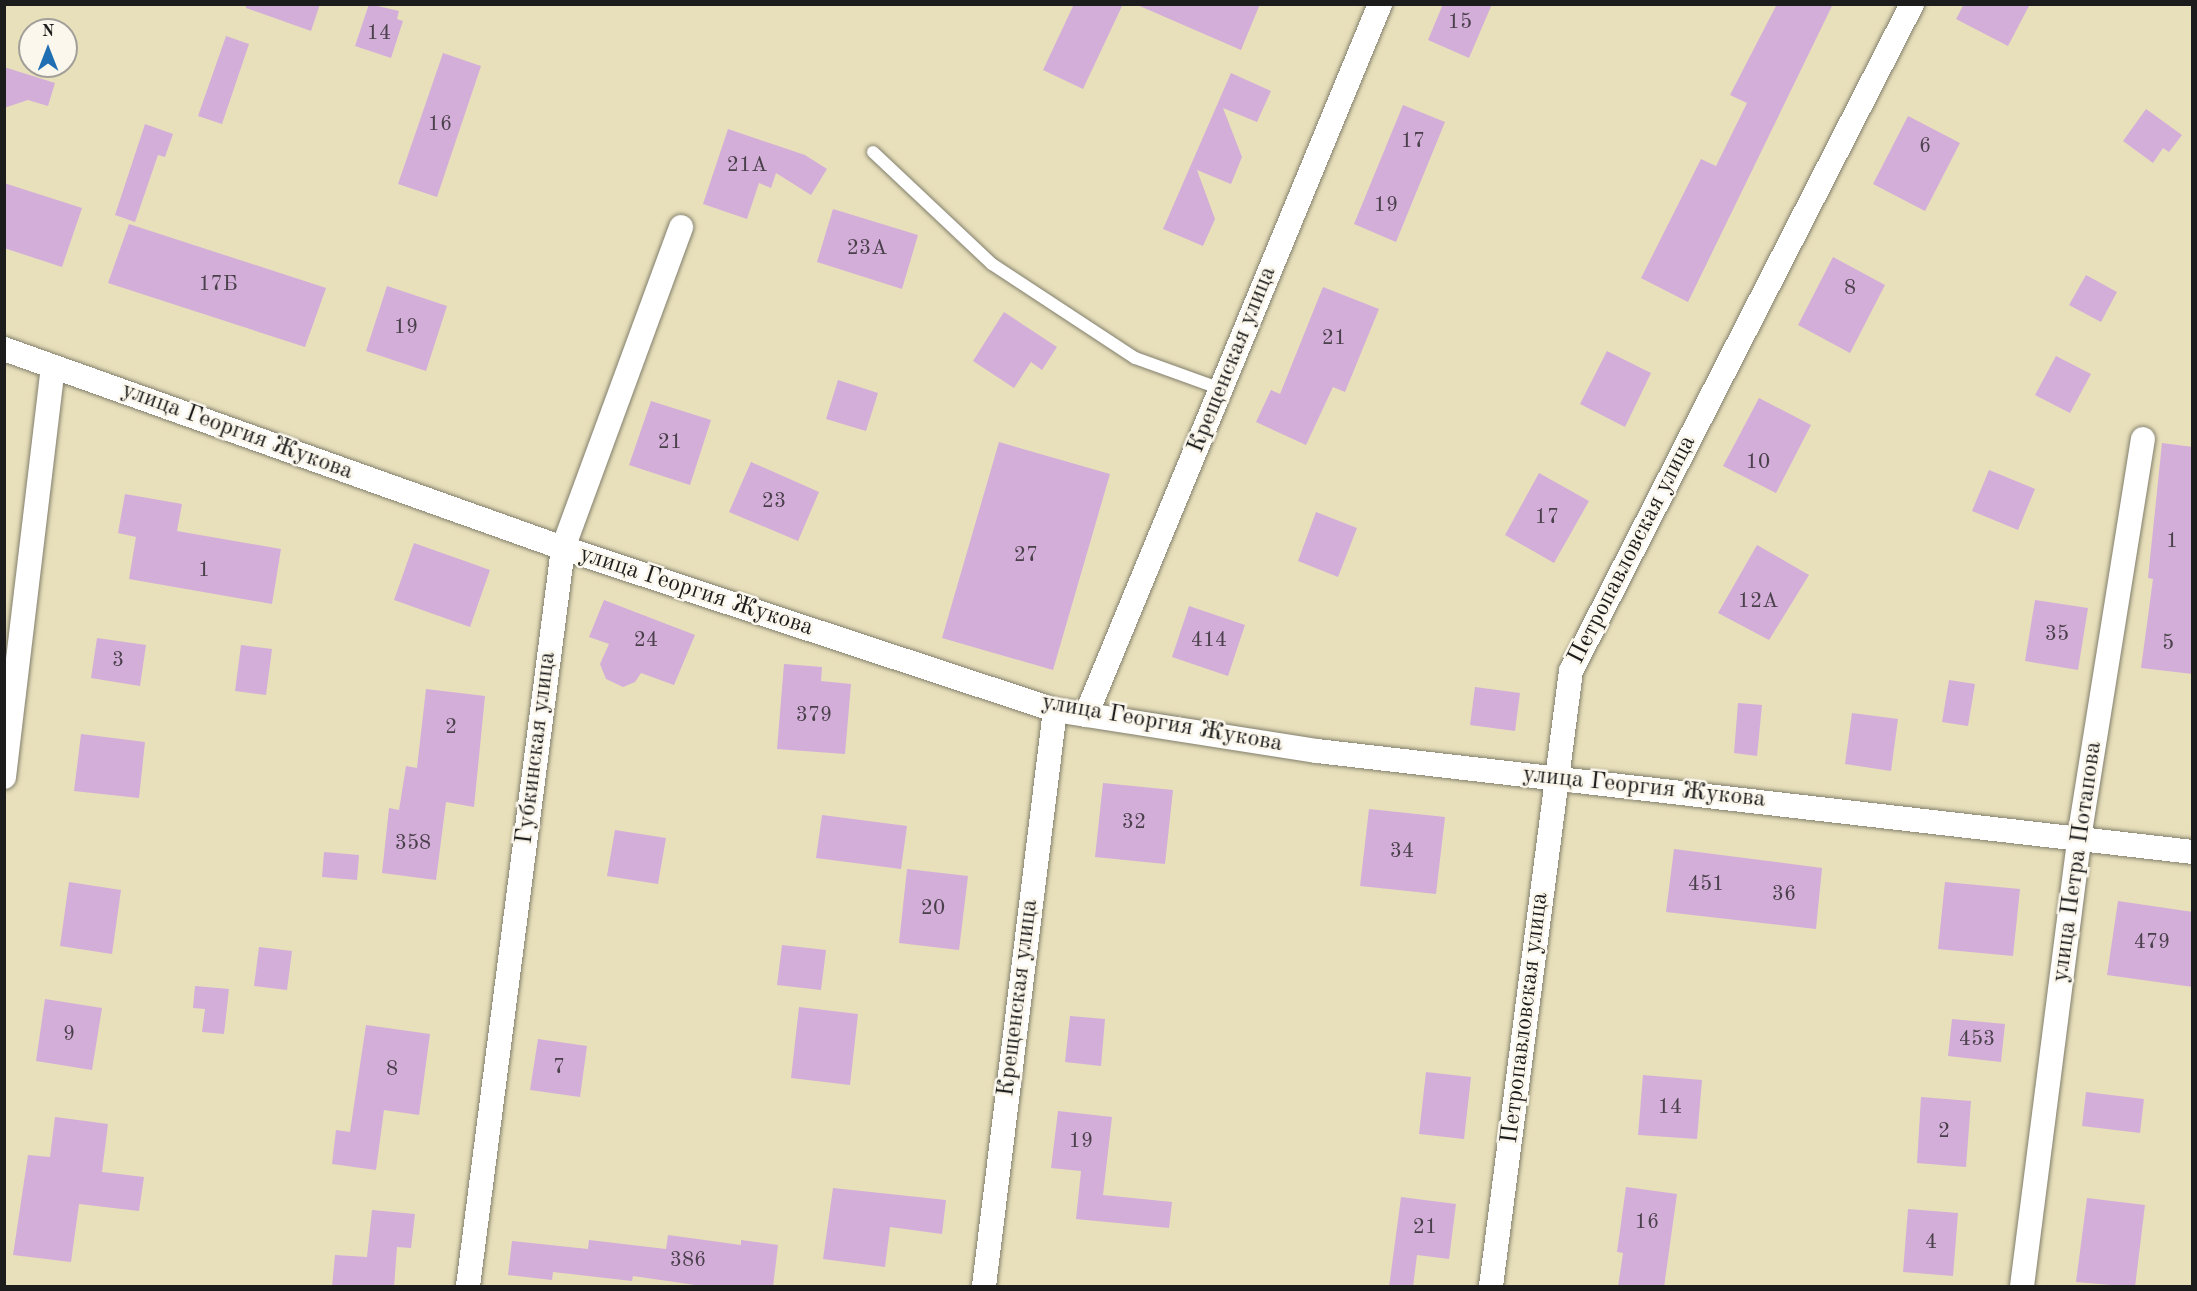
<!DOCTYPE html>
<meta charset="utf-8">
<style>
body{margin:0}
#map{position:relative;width:2197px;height:1291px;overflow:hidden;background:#e8e0bb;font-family:"Old Standard TT",serif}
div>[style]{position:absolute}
.building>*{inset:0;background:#d3aed9}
.roads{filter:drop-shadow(0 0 2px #827e6c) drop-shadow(0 0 2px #827e6c)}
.service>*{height:12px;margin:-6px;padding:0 6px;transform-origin:6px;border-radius:6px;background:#fff}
.minor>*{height:24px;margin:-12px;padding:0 12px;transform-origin:12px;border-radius:12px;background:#fff}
span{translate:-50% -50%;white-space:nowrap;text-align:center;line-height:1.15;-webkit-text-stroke:5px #fbf7ec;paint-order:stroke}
.number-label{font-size:21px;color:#4a404b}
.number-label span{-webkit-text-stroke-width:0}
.street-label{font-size:24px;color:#1c1c1c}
.frame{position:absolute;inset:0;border:6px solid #1c1c1c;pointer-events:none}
.north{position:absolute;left:18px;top:18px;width:60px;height:60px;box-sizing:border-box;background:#fbf7ec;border:2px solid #a29f99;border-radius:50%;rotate:0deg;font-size:16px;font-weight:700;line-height:24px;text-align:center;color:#1c1c1c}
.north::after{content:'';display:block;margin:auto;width:21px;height:27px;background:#1f6fb2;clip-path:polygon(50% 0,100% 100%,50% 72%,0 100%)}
</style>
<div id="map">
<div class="building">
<i style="clip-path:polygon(246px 4px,320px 4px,311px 31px,246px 8px)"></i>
<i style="clip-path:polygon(369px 4px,399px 11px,397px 19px,403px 21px,391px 58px,355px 46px)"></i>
<i style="clip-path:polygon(1074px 4px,1123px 4px,1083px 89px,1043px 70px)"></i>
<i style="clip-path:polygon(1135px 4px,1260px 4px,1241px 50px)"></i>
<i style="clip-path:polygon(1443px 4px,1492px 4px,1469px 58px,1428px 40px)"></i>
<i style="clip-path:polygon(1777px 4px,1833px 4px,1688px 302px,1641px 278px,1701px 159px,1716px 166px,1747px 103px,1730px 95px)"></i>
<i style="clip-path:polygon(1964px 4px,2030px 4px,2008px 46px,1956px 19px)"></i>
<i style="clip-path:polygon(226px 36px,249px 44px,222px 124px,198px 116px)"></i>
<i style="clip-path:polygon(443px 53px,481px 66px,437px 197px,398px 184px)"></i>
<i style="clip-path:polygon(4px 67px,55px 83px,48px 106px,28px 100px,4px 108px)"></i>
<i style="clip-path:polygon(1231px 73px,1271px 91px,1257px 122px,1223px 108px,1242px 157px,1231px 184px,1197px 170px,1215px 219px,1203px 246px,1163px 229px)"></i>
<i style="clip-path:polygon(1403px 105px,1445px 122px,1396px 242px,1354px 224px)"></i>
<i style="clip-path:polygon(2146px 109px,2182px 135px,2169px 152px,2163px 148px,2153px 163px,2123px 141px)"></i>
<i style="clip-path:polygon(1908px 116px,1960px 143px,1925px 211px,1873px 184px)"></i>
<i style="clip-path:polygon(145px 124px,173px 134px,165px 157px,158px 155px,135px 222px,115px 215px)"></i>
<i style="clip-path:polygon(728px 129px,805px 155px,827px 169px,811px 195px,776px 173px,771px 188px,759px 183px,747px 219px,703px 204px)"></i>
<i style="clip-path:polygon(4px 183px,82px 208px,62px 267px,4px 248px)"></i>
<i style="clip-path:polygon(833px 209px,918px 235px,902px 289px,817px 262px)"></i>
<i style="clip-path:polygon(129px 224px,326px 288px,305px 347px,108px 283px)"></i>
<i style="clip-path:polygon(1833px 257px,1885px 285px,1850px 353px,1798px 325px)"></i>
<i style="clip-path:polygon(2086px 275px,2117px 292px,2101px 322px,2069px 305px)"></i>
<i style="clip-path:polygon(387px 286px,447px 306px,426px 371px,366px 351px)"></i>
<i style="clip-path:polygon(1323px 287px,1379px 309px,1345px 392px,1333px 387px,1306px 445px,1256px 422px,1271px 390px,1280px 394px)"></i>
<i style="clip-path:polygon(1004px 312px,1057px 347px,1042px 370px,1031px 362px,1014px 388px,973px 361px)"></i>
<i style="clip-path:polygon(1607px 351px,1651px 373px,1625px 427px,1580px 404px)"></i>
<i style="clip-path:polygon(2056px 356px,2091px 374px,2070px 413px,2035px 395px)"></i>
<i style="clip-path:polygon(838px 380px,878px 393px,866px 431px,826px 419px)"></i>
<i style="clip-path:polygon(1759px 398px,1811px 425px,1776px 493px,1723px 466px)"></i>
<i style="clip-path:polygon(651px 401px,711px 420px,690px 485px,629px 465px)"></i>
<i style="clip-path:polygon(999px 442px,1110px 474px,1053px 670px,942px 638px)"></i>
<i style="clip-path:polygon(2162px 443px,2193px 447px,2193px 674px,2141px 668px,2153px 579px,2148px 578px)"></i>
<i style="clip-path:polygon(751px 462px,819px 492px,798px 541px,729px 512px)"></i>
<i style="clip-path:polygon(1989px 470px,2035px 489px,2018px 530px,1972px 511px)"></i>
<i style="clip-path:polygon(1539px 473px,1589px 501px,1554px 563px,1505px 535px)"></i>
<i style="clip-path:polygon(125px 494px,182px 504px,177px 531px,281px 549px,272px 604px,129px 579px,136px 537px,118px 533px)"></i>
<i style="clip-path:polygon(1316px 512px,1357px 528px,1338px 577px,1298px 561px)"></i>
<i style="clip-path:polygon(414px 543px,490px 570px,470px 627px,394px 600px)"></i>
<i style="clip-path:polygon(1757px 545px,1809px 575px,1769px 640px,1718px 613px)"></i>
<i style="clip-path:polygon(604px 600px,695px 635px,674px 685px,641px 673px,635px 682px,623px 687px,606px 679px,600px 664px,609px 644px,589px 637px)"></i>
<i style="clip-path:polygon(2035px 600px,2088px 608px,2078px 670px,2025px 661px)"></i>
<i style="clip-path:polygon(1189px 606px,1245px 625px,1228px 676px,1172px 657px)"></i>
<i style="clip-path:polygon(97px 638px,146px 645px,140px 686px,91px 678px)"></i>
<i style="clip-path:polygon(241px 645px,272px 649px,266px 695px,235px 691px)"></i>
<i style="clip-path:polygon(784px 664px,822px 667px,821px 681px,851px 684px,845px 754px,777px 749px)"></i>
<i style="clip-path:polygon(1949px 680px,1975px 684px,1968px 726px,1942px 722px)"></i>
<i style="clip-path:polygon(1475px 687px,1520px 693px,1515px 731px,1470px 725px)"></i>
<i style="clip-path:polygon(426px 689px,485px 696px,474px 807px,446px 802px,436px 880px,382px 873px,389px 808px,399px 810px,406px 766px,417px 768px)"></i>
<i style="clip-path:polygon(1738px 703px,1762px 705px,1757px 756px,1734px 753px)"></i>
<i style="clip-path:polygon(1852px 713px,1898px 719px,1891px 771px,1845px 764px)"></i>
<i style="clip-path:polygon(81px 734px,145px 742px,139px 798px,74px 791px)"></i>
<i style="clip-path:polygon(1103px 783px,1173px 790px,1165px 864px,1095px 857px)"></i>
<i style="clip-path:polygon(1369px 809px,1445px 817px,1436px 894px,1360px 886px)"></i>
<i style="clip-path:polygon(822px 815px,907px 826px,901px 869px,816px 858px)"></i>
<i style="clip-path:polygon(615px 830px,666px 838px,658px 884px,607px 876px)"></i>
<i style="clip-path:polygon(1674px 849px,1822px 868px,1816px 929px,1666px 912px)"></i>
<i style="clip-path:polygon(324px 852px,359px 855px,357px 880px,322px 877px)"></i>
<i style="clip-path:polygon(907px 869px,968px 876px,959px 950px,899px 943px)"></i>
<i style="clip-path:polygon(69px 882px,121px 890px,112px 954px,60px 946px)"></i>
<i style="clip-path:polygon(1945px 882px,2020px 889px,2013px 956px,1938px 949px)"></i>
<i style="clip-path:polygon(2118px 901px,2193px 912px,2193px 987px,2107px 975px)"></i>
<i style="clip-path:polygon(782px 945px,826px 950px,821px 990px,777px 985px)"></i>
<i style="clip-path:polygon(259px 947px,292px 951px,287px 990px,254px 986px)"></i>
<i style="clip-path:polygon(195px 986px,229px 989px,224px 1034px,202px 1032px,205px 1009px,193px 1008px)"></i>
<i style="clip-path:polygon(45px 999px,102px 1008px,92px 1070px,36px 1061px)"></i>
<i style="clip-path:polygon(799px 1007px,858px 1014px,850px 1085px,791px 1078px)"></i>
<i style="clip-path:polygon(1070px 1016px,1105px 1019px,1101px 1066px,1065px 1062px)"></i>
<i style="clip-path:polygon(1952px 1019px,2005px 1024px,2001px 1062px,1948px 1056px)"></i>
<i style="clip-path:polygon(366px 1025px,430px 1034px,419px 1115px,384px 1110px,376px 1170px,332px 1164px,336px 1130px,350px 1132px)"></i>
<i style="clip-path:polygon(538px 1039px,587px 1046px,580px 1097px,530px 1090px)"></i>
<i style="clip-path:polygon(1426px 1072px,1471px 1077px,1464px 1139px,1419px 1134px)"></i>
<i style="clip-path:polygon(1643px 1075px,1702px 1080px,1697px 1139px,1638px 1135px)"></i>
<i style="clip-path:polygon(2086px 1092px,2144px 1099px,2140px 1133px,2082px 1126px)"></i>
<i style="clip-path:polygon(1921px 1097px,1971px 1101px,1966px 1167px,1917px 1163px)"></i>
<i style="clip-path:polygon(1058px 1111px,1112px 1117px,1103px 1195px,1172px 1202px,1169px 1228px,1076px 1219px,1081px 1171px,1051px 1168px)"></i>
<i style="clip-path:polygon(55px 1117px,108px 1124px,102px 1172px,144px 1177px,139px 1211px,79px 1204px,71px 1262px,13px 1255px,28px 1155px,50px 1157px)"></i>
<i style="clip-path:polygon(1626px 1187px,1677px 1194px,1664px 1287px,1618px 1287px,1623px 1253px,1617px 1252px)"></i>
<i style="clip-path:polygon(833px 1188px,946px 1200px,942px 1234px,890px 1227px,885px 1267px,823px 1259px)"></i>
<i style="clip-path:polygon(1401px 1197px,1456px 1204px,1449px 1259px,1417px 1255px,1413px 1287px,1389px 1287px)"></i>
<i style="clip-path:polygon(2087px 1198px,2145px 1205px,2135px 1287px,2076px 1282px)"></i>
<i style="clip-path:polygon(1908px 1209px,1958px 1213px,1953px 1276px,1903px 1272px)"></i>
<i style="clip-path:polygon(372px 1210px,415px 1214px,411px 1248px,397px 1247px,394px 1287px,332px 1287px,335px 1255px,367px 1257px)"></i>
<i style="clip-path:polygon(668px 1235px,741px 1245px,741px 1240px,778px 1245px,773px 1287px,709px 1287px,633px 1276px,632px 1281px,553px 1272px,552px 1280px,508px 1275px,512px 1241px,588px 1249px,589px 1240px,666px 1249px)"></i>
</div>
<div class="roads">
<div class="service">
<i style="left:873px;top:152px;width:163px;rotate:43.3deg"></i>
<i style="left:992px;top:264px;width:171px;rotate:33.3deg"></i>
<i style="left:1135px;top:358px;width:91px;rotate:19.8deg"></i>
</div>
<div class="minor">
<i style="left:4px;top:349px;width:593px;rotate:19.6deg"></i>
<i style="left:563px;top:548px;width:518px;rotate:18.23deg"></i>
<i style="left:1055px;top:710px;width:265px;rotate:8.9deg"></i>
<i style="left:1317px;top:751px;width:881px;rotate:6.58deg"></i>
<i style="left:1086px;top:715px;width:769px;rotate:-67.53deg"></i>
<i style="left:4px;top:777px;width:413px;rotate:-83.2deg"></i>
<i style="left:468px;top:1286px;width:744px;rotate:-82.66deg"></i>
<i style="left:563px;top:548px;width:342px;rotate:-69.8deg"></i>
<i style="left:984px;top:1286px;width:580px;rotate:-82.97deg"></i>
<i style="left:1491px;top:1286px;width:620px;rotate:-82.59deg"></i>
<i style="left:1571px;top:671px;width:749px;rotate:-62.92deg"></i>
<i style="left:2022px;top:1286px;width:452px;rotate:-82.7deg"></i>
<i style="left:2079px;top:838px;width:404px;rotate:-80.9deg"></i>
</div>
</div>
<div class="number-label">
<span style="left:1460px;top:23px">15</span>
<span style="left:379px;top:34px">14</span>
<span style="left:440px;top:125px">16</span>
<span style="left:1413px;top:142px">17</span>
<span style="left:1925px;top:147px">6</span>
<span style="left:747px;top:166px">21А</span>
<span style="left:1386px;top:206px">19</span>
<span style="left:867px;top:249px">23А</span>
<span style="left:218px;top:285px">17Б</span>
<span style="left:1850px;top:289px">8</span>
<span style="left:406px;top:328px">19</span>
<span style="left:1334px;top:339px">21</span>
<span style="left:670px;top:443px">21</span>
<span style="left:1758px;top:463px">10</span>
<span style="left:774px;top:502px">23</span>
<span style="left:1547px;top:518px">17</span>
<span style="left:2172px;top:542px">1</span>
<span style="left:1026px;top:556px">27</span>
<span style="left:204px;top:571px">1</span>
<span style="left:1758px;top:602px">12А</span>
<span style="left:2057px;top:635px">35</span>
<span style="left:646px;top:641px">24</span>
<span style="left:1209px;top:641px">414</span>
<span style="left:2168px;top:644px">5</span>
<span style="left:118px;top:661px">3</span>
<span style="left:814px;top:716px">379</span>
<span style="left:451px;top:728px">2</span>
<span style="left:1134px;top:823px">32</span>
<span style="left:413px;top:844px">358</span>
<span style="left:1402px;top:852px">34</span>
<span style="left:1706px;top:885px">451</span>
<span style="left:1784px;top:895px">36</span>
<span style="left:933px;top:909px">20</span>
<span style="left:2152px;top:943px">479</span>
<span style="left:69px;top:1035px">9</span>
<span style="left:1977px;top:1040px">453</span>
<span style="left:559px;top:1068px">7</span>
<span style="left:392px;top:1070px">8</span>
<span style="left:1670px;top:1108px">14</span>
<span style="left:1944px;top:1132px">2</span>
<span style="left:1081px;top:1142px">19</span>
<span style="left:1647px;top:1223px">16</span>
<span style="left:1425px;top:1228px">21</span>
<span style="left:1931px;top:1243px">4</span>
<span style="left:688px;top:1261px">386</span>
</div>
<div class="street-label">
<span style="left:1233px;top:360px;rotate:-68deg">Крещенская улица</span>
<span style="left:237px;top:432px;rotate:20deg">улица Георгия Жукова</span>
<span style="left:1633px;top:550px;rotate:-63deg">Петропавловская улица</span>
<span style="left:696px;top:592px;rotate:18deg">улица Георгия Жукова</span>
<span style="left:1162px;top:724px;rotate:10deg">улица Георгия Жукова</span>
<span style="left:537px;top:748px;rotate:-83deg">Губкинская улица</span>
<span style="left:1644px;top:788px;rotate:6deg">улица Георгия Жукова</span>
<span style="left:2078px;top:862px;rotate:-82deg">улица Петра Потапова</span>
<span style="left:1019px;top:998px;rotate:-83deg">Крещенская улица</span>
<span style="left:1526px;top:1018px;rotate:-83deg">Петропавловская улица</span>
</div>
<div class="frame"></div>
<div class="north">N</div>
</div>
